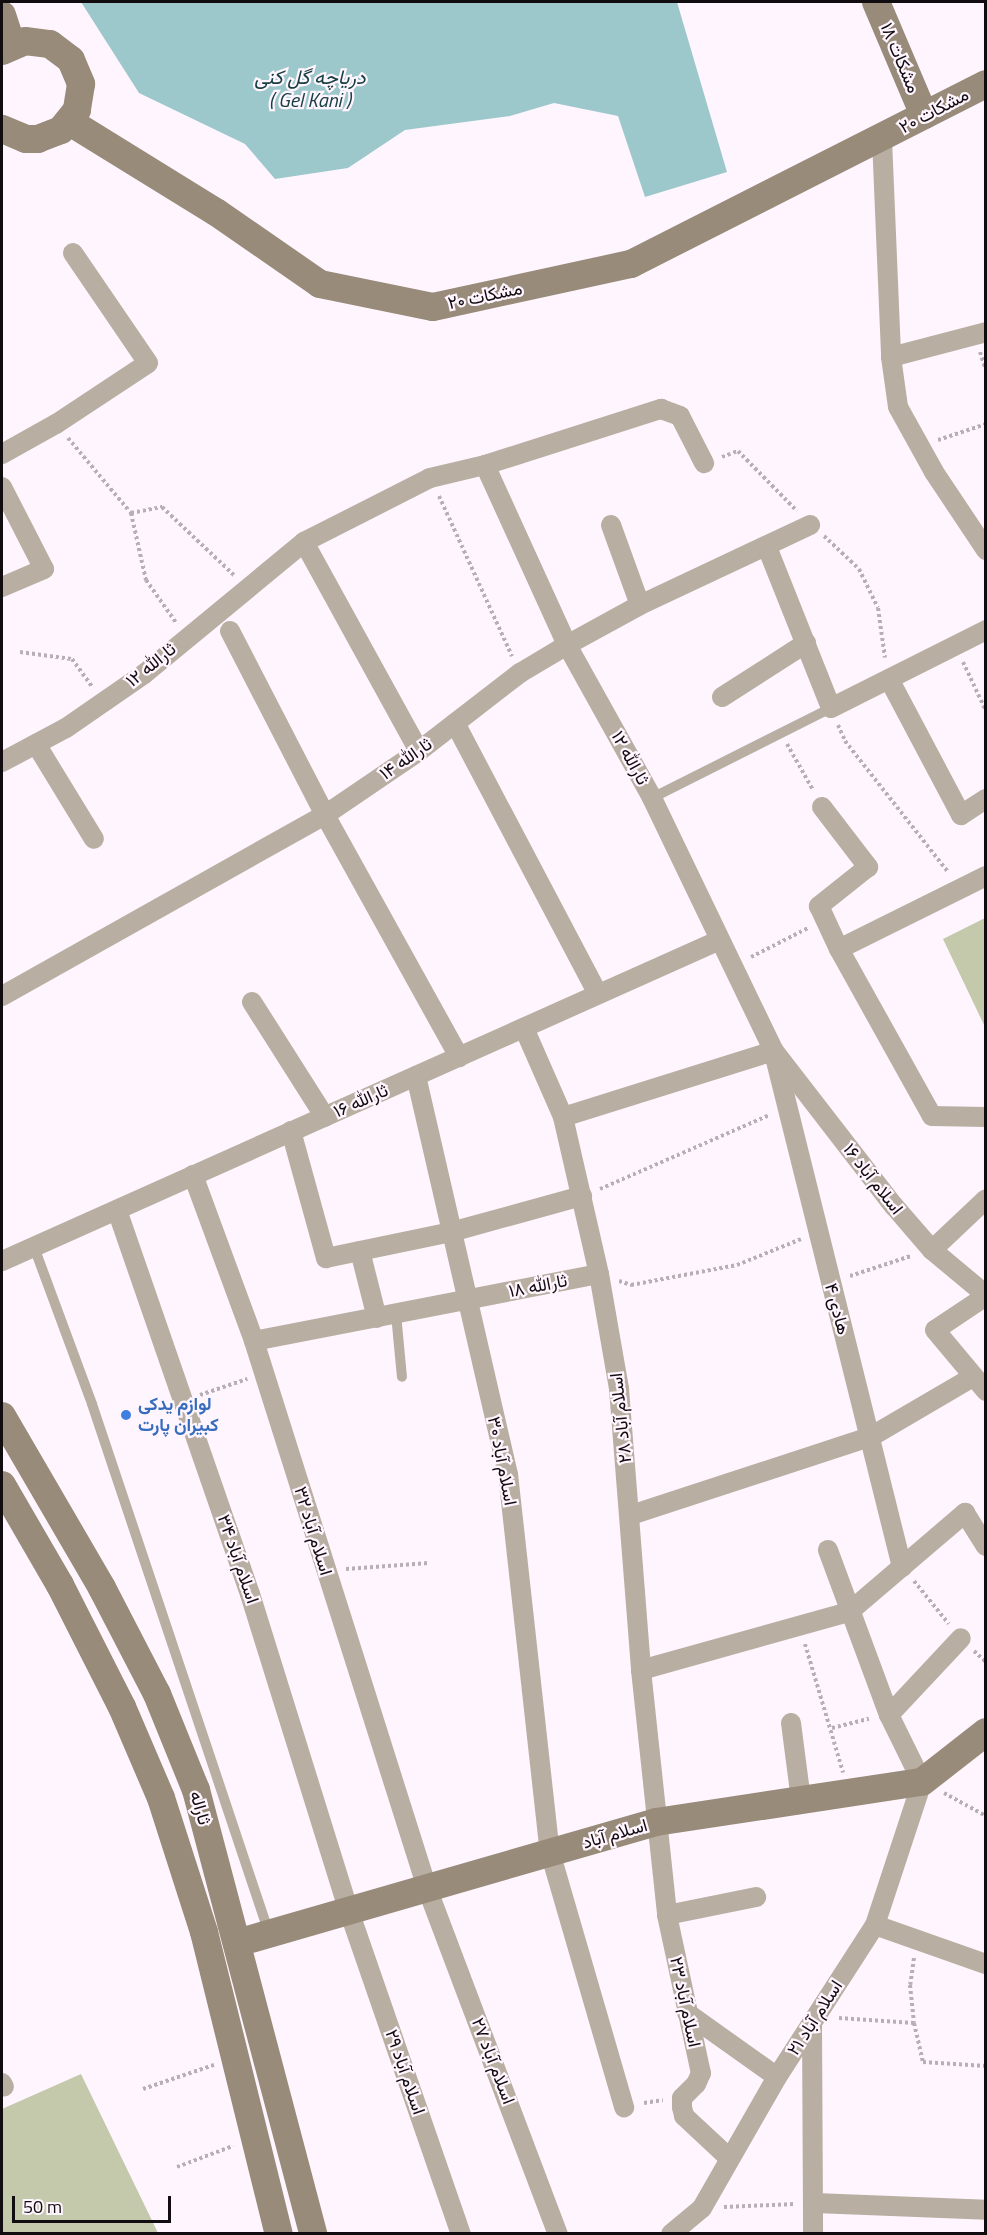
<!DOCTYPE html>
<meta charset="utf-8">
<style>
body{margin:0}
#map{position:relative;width:987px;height:2235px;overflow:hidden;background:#fff5fe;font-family:"Titillium Web",Vazirmatn,sans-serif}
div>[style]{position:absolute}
.green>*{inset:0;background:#c4c9ab}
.water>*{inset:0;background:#9dc8cb}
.path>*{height:4px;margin-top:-2px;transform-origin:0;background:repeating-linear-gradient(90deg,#b7afb6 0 3px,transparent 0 6px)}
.lane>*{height:10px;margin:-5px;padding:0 5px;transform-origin:5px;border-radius:5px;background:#b8afa2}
.street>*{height:20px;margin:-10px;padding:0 10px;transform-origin:10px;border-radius:10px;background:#b8afa2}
.secondary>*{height:28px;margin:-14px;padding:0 14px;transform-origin:14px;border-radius:14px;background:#988b79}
.dots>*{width:16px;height:16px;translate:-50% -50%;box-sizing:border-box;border:3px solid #fff5fe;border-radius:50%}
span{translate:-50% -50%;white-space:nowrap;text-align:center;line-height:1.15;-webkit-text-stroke:4.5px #fff5fe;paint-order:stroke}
.street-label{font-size:18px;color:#110c10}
.shop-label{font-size:18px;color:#366cbe;font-weight:700}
.left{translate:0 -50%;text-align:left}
.water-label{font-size:20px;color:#174042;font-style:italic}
.frame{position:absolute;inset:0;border:3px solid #110c10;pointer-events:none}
.scale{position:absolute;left:12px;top:2196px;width:159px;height:27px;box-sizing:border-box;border:3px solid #110c10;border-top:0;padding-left:8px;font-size:18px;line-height:21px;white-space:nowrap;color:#110c10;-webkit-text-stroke:4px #fff5fe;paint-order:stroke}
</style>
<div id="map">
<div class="green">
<i style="clip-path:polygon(985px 918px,985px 1027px,943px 939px)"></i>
<i style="clip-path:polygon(81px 2074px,158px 2233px,2px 2233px,2px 2109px)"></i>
</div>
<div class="water">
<i style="clip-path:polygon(81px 2px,677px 2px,727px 172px,645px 197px,618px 116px,554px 103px,510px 116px,405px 130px,348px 168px,275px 179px,245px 144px,139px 93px)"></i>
</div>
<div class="path">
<i style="left:980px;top:352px;width:19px;rotate:72deg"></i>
<i style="left:68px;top:438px;width:98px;rotate:50deg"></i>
<i style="left:131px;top:513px;width:32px;rotate:-11deg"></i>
<i style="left:162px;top:507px;width:100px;rotate:43.4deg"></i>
<i style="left:938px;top:440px;width:51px;rotate:-18.4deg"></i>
<i style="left:722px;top:457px;width:17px;rotate:-21deg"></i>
<i style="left:738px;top:451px;width:84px;rotate:45.5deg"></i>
<i style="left:439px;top:496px;width:176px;rotate:65.5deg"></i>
<i style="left:131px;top:513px;width:69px;rotate:77.4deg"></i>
<i style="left:146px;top:580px;width:54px;rotate:54.8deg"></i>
<i style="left:824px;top:536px;width:48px;rotate:43.3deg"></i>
<i style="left:859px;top:569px;width:43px;rotate:64deg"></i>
<i style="left:878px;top:608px;width:50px;rotate:82deg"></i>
<i style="left:20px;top:652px;width:52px;rotate:7.7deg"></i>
<i style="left:72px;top:659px;width:34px;rotate:54deg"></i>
<i style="left:963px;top:662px;width:54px;rotate:64.9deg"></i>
<i style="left:838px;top:725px;width:17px;rotate:66deg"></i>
<i style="left:845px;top:741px;width:167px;rotate:51.8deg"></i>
<i style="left:787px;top:744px;width:53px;rotate:60.5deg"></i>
<i style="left:751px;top:957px;width:64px;rotate:-27deg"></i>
<i style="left:600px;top:1189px;width:184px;rotate:-23.6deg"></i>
<i style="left:850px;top:1276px;width:64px;rotate:-18.2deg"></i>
<i style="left:619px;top:1281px;width:13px;rotate:18deg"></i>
<i style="left:631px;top:1285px;width:108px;rotate:-10.7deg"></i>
<i style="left:737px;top:1265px;width:69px;rotate:-22.1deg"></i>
<i style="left:200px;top:1395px;width:50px;rotate:-18.8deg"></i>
<i style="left:346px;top:1569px;width:83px;rotate:-4.1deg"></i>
<i style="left:914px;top:1581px;width:55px;rotate:50.9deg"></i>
<i style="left:805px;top:1644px;width:134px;rotate:73.5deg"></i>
<i style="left:974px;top:1651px;width:16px;rotate:43deg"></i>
<i style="left:832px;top:1728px;width:38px;rotate:-14deg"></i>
<i style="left:944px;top:1793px;width:48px;rotate:28.7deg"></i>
<i style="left:914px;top:1958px;width:27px;rotate:98deg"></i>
<i style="left:910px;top:1985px;width:38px;rotate:84deg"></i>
<i style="left:839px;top:2018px;width:75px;rotate:3.8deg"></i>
<i style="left:914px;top:2023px;width:40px;rotate:77deg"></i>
<i style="left:923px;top:2062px;width:63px;rotate:3.6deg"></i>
<i style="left:143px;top:2089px;width:75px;rotate:-18.7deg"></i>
<i style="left:644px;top:2103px;width:19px;rotate:-9deg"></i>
<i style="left:177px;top:2167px;width:60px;rotate:-20.6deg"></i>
<i style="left:724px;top:2207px;width:71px;rotate:-2.4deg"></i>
</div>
<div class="lane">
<i style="left:652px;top:798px;width:200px;rotate:-26.7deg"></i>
<i style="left:34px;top:1247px;width:167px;rotate:69.7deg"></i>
<i style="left:92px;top:1404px;width:558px;rotate:71.5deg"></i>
<i style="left:396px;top:1314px;width:63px;rotate:84.6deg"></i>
</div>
<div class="street">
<i style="left:882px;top:139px;width:218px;rotate:87.6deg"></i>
<i style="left:891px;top:357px;width:50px;rotate:82deg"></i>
<i style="left:898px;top:407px;width:74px;rotate:61deg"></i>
<i style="left:934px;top:472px;width:94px;rotate:56.3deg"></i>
<i style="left:891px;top:357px;width:98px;rotate:-14.7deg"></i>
<i style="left:2px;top:454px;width:62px;rotate:-29.1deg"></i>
<i style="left:56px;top:424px;width:110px;rotate:-33.5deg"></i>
<i style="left:148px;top:363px;width:133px;rotate:-124.3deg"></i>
<i style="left:485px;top:465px;width:198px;rotate:65.5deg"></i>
<i style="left:567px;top:645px;width:175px;rotate:60.9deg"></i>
<i style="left:652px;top:798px;width:281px;rotate:64.3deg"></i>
<i style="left:774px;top:1051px;width:196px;rotate:52.3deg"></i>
<i style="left:894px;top:1206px;width:58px;rotate:49.2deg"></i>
<i style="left:932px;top:1250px;width:70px;rotate:39.8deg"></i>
<i style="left:2px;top:487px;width:92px;rotate:62.9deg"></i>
<i style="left:44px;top:569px;width:46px;rotate:156.8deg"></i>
<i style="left:611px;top:525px;width:85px;rotate:70.1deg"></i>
<i style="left:304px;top:542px;width:239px;rotate:61.2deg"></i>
<i style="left:767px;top:547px;width:173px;rotate:68.3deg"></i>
<i style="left:831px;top:708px;width:174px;rotate:-26.7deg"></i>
<i style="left:230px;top:631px;width:207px;rotate:62.7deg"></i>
<i style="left:325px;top:815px;width:277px;rotate:61deg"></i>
<i style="left:889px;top:679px;width:154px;rotate:62.1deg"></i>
<i style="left:961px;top:815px;width:30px;rotate:-33deg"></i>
<i style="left:722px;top:697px;width:100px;rotate:-32.7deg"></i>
<i style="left:455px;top:723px;width:306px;rotate:62.2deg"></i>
<i style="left:36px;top:744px;width:111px;rotate:58.6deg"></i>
<i style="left:2px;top:762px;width:72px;rotate:-28deg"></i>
<i style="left:66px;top:728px;width:95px;rotate:-34.7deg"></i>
<i style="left:144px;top:674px;width:207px;rotate:-39.5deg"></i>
<i style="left:304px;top:542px;width:141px;rotate:-26.9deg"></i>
<i style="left:430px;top:478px;width:57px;rotate:-13.3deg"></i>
<i style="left:485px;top:465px;width:185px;rotate:-17.7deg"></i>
<i style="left:661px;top:409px;width:20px;rotate:20deg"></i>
<i style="left:680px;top:416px;width:53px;rotate:62.9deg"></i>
<i style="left:822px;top:807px;width:76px;rotate:52.5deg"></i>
<i style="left:868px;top:867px;width:63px;rotate:141.5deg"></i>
<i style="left:819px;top:906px;width:47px;rotate:65.1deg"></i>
<i style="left:839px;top:949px;width:191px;rotate:60.9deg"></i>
<i style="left:932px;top:1116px;width:54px;rotate:1.1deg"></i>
<i style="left:839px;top:949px;width:164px;rotate:-26.4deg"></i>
<i style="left:2px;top:996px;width:370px;rotate:-29.3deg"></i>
<i style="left:325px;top:815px;width:114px;rotate:-34.2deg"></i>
<i style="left:419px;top:751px;width:128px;rotate:-37.7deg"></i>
<i style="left:520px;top:673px;width:55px;rotate:-30.8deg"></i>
<i style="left:567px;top:645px;width:83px;rotate:-28.7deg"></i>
<i style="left:640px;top:605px;width:188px;rotate:-25.2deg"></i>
<i style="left:252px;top:1002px;width:136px;rotate:57.6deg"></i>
<i style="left:524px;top:1028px;width:97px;rotate:66.3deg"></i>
<i style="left:563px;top:1117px;width:161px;rotate:77.1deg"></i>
<i style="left:599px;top:1274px;width:117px;rotate:80.1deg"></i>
<i style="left:619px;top:1389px;width:282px;rotate:85.5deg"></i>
<i style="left:641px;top:1670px;width:246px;rotate:83.9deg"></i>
<i style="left:667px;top:1915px;width:162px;rotate:77.9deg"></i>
<i style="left:701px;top:2073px;width:12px;rotate:114deg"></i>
<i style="left:696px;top:2084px;width:20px;rotate:135deg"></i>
<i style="left:682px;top:2098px;width:9px;rotate:90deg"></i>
<i style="left:682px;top:2107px;width:9px;rotate:77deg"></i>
<i style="left:684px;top:2116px;width:60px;rotate:43deg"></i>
<i style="left:775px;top:1057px;width:526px;rotate:76.02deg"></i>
<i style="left:416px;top:1076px;width:408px;rotate:77deg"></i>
<i style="left:508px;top:1474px;width:380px;rotate:83.7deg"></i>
<i style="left:550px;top:1852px;width:266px;rotate:73.8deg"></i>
<i style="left:563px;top:1117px;width:221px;rotate:-17.4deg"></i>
<i style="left:291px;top:1131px;width:132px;rotate:74.6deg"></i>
<i style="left:326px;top:1258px;width:128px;rotate:-11.7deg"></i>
<i style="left:451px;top:1232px;width:136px;rotate:-15.4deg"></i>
<i style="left:193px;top:1175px;width:177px;rotate:69.8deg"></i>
<i style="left:254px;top:1341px;width:574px;rotate:72.45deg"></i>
<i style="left:427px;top:1888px;width:370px;rotate:69.3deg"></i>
<i style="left:117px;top:1210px;width:406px;rotate:70.9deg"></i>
<i style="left:250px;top:1594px;width:332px;rotate:72.7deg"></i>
<i style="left:349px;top:1911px;width:342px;rotate:70.9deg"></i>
<i style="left:932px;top:1250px;width:74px;rotate:-43.4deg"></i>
<i style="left:360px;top:1251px;width:69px;rotate:75.8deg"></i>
<i style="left:2px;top:1261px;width:786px;rotate:-24.09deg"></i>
<i style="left:986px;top:1296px;width:61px;rotate:146.3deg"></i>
<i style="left:935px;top:1330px;width:80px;rotate:50.1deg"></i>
<i style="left:254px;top:1341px;width:351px;rotate:-11deg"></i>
<i style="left:631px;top:1515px;width:254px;rotate:-18.1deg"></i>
<i style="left:872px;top:1436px;width:117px;rotate:-30.3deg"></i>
<i style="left:641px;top:1670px;width:216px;rotate:-15.6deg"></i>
<i style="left:849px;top:1612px;width:153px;rotate:-40.5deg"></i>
<i style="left:965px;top:1513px;width:39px;rotate:58deg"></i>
<i style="left:889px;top:1715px;width:105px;rotate:-46.9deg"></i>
<i style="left:791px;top:1723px;width:78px;rotate:82.6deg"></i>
<i style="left:667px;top:1915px;width:91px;rotate:-11.4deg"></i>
<i style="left:875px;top:1925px;width:118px;rotate:19.4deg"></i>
<i style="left:687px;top:2013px;width:110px;rotate:35.4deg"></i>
<i style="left:812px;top:2024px;width:210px;rotate:89.7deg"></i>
<i style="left:2px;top:2083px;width:4px;rotate:63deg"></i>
<i style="left:815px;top:2203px;width:171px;rotate:2.3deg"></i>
<i style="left:671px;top:2234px;width:40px;rotate:-40deg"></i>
<i style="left:702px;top:2208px;width:151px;rotate:-60.2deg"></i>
<i style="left:777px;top:2077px;width:181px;rotate:-57.2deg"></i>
<i style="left:875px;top:1925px;width:151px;rotate:-71.8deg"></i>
<i style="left:922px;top:1782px;width:75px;rotate:-116.2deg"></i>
<i style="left:889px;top:1715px;width:176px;rotate:-110.3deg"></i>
</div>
<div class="secondary">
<i style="left:876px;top:2px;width:123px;rotate:67deg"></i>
<i style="left:2px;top:15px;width:32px;rotate:72deg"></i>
<i style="left:2px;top:51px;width:25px;rotate:-23deg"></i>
<i style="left:25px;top:41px;width:25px;rotate:7deg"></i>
<i style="left:50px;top:44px;width:26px;rotate:37deg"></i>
<i style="left:71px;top:60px;width:26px;rotate:67deg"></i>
<i style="left:81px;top:84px;width:26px;rotate:99deg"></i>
<i style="left:77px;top:110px;width:26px;rotate:129deg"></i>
<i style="left:61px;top:130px;width:25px;rotate:159deg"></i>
<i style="left:38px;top:139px;width:12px;rotate:180deg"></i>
<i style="left:26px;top:139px;width:26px;rotate:-157deg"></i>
<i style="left:70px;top:122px;width:172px;rotate:31.7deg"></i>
<i style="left:216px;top:212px;width:126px;rotate:34.7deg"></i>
<i style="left:320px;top:284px;width:115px;rotate:11.5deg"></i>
<i style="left:433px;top:307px;width:203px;rotate:-12.3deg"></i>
<i style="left:631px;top:264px;width:398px;rotate:-26.9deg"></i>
<i style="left:2px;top:1416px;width:199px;rotate:59.8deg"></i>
<i style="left:102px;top:1588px;width:119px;rotate:62.6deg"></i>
<i style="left:157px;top:1694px;width:104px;rotate:67.9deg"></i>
<i style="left:196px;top:1790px;width:459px;rotate:75.2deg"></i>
<i style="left:2px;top:1485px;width:116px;rotate:59.9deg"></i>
<i style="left:60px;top:1585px;width:137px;rotate:63.1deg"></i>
<i style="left:122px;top:1707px;width:99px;rotate:66.8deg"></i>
<i style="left:161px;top:1798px;width:141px;rotate:72.2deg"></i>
<i style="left:204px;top:1932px;width:311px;rotate:76.1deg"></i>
<i style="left:237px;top:1943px;width:436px;rotate:-16.1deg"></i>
<i style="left:656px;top:1822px;width:269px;rotate:-8.6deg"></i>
<i style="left:922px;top:1782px;width:81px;rotate:-38deg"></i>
</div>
<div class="dots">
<i style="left:126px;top:1415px;background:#3f7fe0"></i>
</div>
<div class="street-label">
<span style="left:900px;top:58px;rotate:67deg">مشکات ۱۸</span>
<span style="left:934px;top:111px;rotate:-28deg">مشکات ۲۰</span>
<span style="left:485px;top:296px;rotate:-12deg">مشکات ۲۰</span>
<span style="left:151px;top:665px;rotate:-39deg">ثارالله ۱۲</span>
<span style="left:630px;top:758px;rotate:61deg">ثارالله ۱۲</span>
<span style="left:406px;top:759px;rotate:-35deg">ثارالله ۱۴</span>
<span style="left:361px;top:1101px;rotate:-24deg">ثارالله ۱۶</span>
<span style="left:873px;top:1179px;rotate:52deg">اسلام آباد ۱۶</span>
<span style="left:538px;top:1286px;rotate:-11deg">ثارالله ۱۸</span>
<span style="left:837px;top:1309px;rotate:75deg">هادی ۴</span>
<span style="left:621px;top:1418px;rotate:-96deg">اسلام آباد ۲۸</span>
<span style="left:502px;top:1461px;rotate:79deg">اسلام آباد ۳۰</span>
<span style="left:313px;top:1531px;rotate:73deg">اسلام آباد ۳۲</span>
<span style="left:238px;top:1559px;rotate:71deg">اسلام آباد ۳۴</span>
<span style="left:200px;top:1808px;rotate:74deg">ثاراله</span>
<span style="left:615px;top:1834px;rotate:-16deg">اسلام آباد</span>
<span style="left:685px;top:2002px;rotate:78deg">اسلام آباد ۲۳</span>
<span style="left:815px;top:2018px;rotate:-57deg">اسلام آباد ۲۱</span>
<span style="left:493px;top:2061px;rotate:69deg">اسلام آباد ۲۷</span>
<span style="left:405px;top:2072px;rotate:71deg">اسلام آباد ۲۹</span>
</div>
<div class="shop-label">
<span class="left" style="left:138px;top:1415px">لوازم یدکی<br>کبیران پارت</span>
</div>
<div class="water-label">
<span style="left:310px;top:88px">دریاچه گل کنی<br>( Gel Kani )</span>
</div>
<div class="frame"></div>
<div class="scale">50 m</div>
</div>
